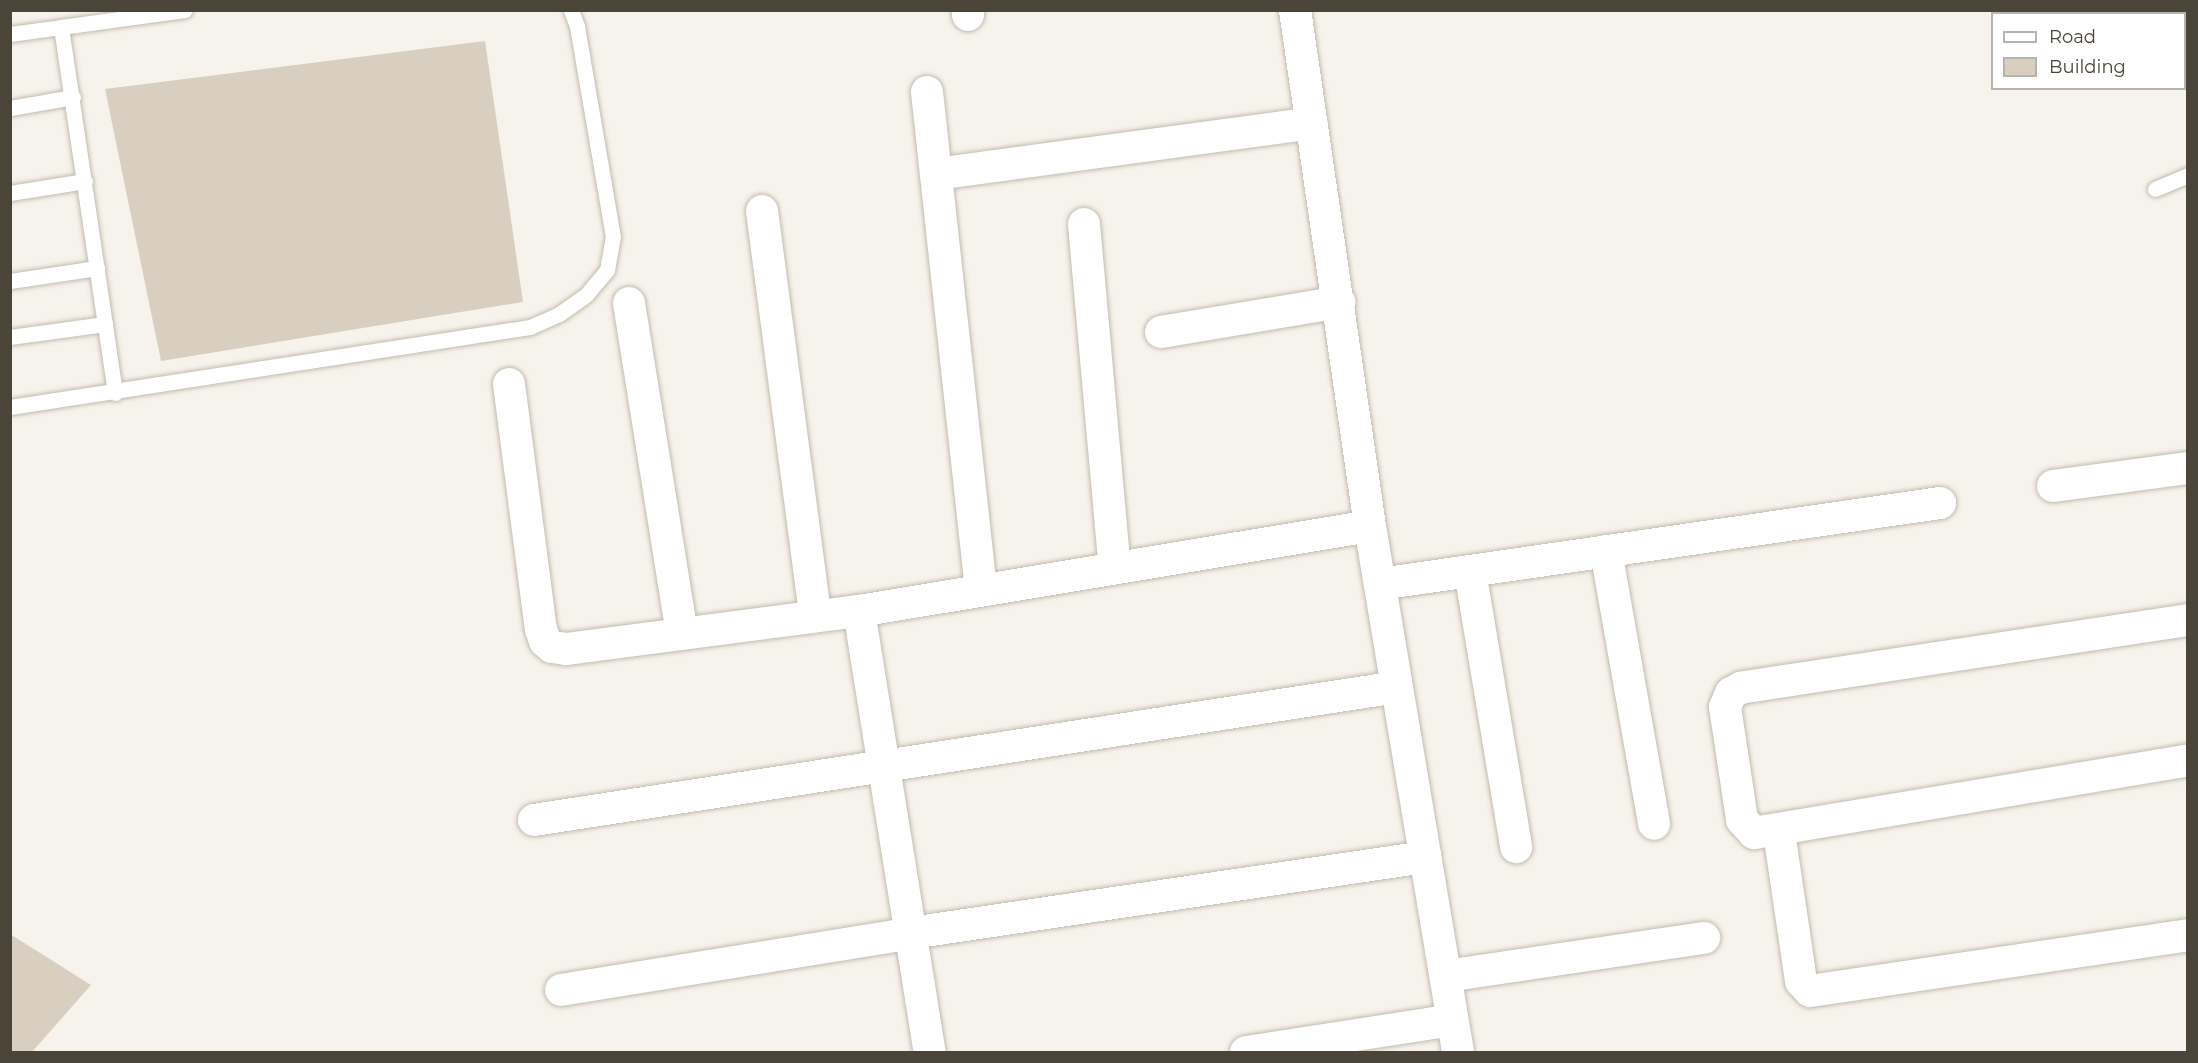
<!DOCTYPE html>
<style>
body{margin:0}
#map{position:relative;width:2198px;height:1063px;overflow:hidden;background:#f6f3ec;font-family:Montserrat,sans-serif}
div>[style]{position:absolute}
.building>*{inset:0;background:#d8cfc1}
.roads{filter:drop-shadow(0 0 2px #c2bbae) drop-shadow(0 0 2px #c2bbae)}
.lane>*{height:15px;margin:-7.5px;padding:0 7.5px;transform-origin:7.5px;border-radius:7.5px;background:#fff}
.street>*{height:32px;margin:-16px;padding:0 16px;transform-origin:16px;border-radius:16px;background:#fff}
span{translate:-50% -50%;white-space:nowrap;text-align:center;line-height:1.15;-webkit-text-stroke:6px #fff;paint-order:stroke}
.frame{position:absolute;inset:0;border:12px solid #4b4439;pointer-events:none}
.legend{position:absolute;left:1991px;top:12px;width:195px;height:78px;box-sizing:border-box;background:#fff;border:2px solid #b7b4b0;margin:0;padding:8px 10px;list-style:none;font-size:18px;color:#4b4439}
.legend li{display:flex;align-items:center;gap:12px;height:30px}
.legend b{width:30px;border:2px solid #b7b4b0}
</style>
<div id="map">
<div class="building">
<i style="clip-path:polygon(485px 41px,523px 302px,161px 361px,105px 89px)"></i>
<i style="clip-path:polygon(10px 934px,91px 985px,32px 1052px,10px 1052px)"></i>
</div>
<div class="roads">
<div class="lane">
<i style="left:61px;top:27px;width:125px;rotate:-7.8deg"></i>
<i style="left:10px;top:34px;width:51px;rotate:-7.8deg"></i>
<i style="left:61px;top:27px;width:370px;rotate:81.6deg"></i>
<i style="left:10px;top:108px;width:64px;rotate:-9.9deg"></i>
<i style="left:2155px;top:189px;width:36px;rotate:-23deg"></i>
<i style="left:10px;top:193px;width:76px;rotate:-9.1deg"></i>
<i style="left:10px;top:281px;width:88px;rotate:-8.5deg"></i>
<i style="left:10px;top:337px;width:96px;rotate:-7.8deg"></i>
<i style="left:10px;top:407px;width:526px;rotate:-8.75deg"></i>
<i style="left:530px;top:327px;width:32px;rotate:-24deg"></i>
<i style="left:559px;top:314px;width:33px;rotate:-35deg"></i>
<i style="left:586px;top:295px;width:33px;rotate:-50deg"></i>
<i style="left:607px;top:270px;width:34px;rotate:-80deg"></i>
<i style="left:613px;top:237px;width:214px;rotate:-99.7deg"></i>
<i style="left:577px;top:26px;width:17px;rotate:-111deg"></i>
</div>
<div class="street">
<i style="left:968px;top:10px;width:5px;rotate:90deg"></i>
<i style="left:1295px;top:10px;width:521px;rotate:81.73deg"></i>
<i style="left:1370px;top:526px;width:533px;rotate:80.5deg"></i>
<i style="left:927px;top:92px;width:501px;rotate:83.81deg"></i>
<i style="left:936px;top:174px;width:379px;rotate:-7.7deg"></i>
<i style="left:762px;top:211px;width:408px;rotate:82.5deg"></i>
<i style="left:1084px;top:224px;width:345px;rotate:84.9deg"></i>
<i style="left:629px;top:303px;width:335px;rotate:80.9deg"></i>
<i style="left:1161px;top:332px;width:181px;rotate:-9.5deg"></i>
<i style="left:509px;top:384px;width:247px;rotate:82.6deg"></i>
<i style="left:541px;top:629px;width:13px;rotate:72deg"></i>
<i style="left:545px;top:641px;width:9px;rotate:41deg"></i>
<i style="left:552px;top:647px;width:14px;rotate:8deg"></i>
<i style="left:566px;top:649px;width:295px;rotate:-7.4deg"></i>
<i style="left:859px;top:611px;width:447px;rotate:80.9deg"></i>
<i style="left:2053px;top:486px;width:136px;rotate:-7.6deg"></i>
<i style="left:1606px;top:551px;width:277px;rotate:80deg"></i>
<i style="left:1470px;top:571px;width:280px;rotate:80.5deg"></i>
<i style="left:1380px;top:584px;width:566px;rotate:-8.23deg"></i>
<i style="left:859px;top:611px;width:518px;rotate:-9.44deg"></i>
<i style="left:2188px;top:620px;width:452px;rotate:171.4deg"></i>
<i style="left:1741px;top:688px;width:11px;rotate:153deg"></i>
<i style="left:1731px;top:693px;width:15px;rotate:113deg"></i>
<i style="left:1725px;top:707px;width:114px;rotate:81.4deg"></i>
<i style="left:1742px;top:820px;width:18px;rotate:47deg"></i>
<i style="left:1754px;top:833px;width:440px;rotate:-9.5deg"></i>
<i style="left:534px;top:820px;width:873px;rotate:-8.76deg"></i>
<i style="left:1779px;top:832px;width:151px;rotate:81.6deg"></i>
<i style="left:1801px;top:981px;width:13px;rotate:48deg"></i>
<i style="left:1810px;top:991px;width:382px;rotate:-8.4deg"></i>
<i style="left:1446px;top:976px;width:261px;rotate:-8.4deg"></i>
<i style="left:561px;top:990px;width:355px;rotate:-9.2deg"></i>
<i style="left:911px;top:933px;width:520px;rotate:-8.41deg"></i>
<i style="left:1246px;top:1052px;width:208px;rotate:-8.8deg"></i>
</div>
</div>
<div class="frame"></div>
<ul class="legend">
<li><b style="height:8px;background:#fff"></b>Road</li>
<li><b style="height:16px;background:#d8cfc1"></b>Building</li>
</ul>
</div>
